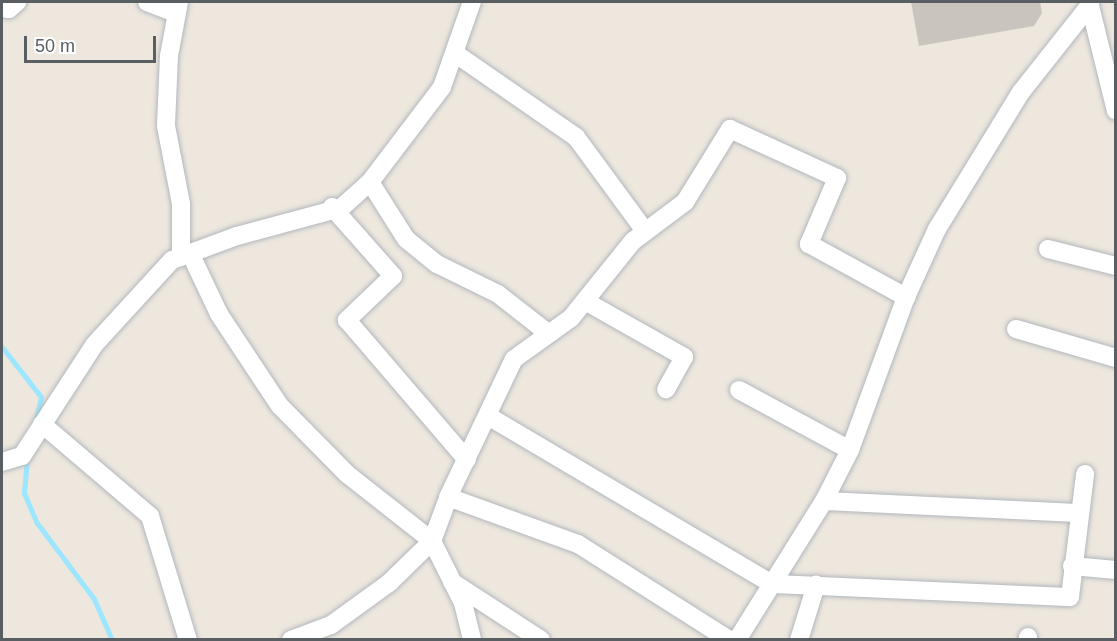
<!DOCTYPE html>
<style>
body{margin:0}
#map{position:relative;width:1117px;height:641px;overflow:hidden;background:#ede7de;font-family:Arial,sans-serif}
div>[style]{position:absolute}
.stream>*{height:5px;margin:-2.5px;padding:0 2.5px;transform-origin:2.5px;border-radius:2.5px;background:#9de6ff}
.building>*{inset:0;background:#cac4be}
.roads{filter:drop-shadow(0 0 2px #b2b7bc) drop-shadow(0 0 2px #b2b7bc)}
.minor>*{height:18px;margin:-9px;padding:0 9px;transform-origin:9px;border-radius:9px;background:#fff}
span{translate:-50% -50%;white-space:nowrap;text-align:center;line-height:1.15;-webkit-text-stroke:6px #fff;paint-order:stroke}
.frame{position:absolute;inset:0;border:3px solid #585e62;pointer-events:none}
.scale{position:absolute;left:24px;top:36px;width:132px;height:27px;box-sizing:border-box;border:3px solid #585e62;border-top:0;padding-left:8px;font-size:18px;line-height:21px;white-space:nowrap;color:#585e62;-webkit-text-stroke:4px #fff;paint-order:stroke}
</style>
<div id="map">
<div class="stream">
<i style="left:2px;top:347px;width:63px;rotate:52deg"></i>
<i style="left:41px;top:397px;width:26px;rotate:103deg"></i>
<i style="left:27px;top:458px;width:35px;rotate:95deg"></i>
<i style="left:24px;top:493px;width:33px;rotate:67deg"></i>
<i style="left:37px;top:523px;width:95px;rotate:53.1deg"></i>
<i style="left:94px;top:599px;width:45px;rotate:66.3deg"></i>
</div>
<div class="building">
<i style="clip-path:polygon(911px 2px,1040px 2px,1042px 13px,1034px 26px,919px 46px)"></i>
</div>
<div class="roads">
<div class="minor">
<i style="left:147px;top:2px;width:30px;rotate:21deg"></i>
<i style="left:179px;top:2px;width:55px;rotate:100.5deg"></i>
<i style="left:169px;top:56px;width:70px;rotate:92.5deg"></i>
<i style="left:166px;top:126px;width:79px;rotate:79.1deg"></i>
<i style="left:181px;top:204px;width:53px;rotate:90deg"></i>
<i style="left:1089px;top:2px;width:112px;rotate:76.1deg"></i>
<i style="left:2px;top:8px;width:7px;rotate:8deg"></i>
<i style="left:9px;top:9px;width:11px;rotate:-41deg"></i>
<i style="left:456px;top:54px;width:146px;rotate:34.7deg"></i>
<i style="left:576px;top:137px;width:117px;rotate:53.7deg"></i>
<i style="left:370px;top:182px;width:67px;rotate:57.7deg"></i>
<i style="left:406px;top:239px;width:40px;rotate:39deg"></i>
<i style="left:437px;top:264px;width:68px;rotate:26.2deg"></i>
<i style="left:498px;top:294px;width:63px;rotate:38deg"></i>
<i style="left:332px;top:207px;width:92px;rotate:48.5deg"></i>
<i style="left:393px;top:276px;width:64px;rotate:136.3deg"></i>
<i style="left:347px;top:320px;width:184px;rotate:49.4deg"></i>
<i style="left:1048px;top:249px;width:70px;rotate:14deg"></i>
<i style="left:191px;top:255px;width:65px;rotate:64.6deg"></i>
<i style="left:219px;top:314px;width:110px;rotate:56.5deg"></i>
<i style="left:280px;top:406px;width:95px;rotate:45.4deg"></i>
<i style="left:347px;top:474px;width:108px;rotate:38.2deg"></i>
<i style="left:432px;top:541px;width:69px;rotate:63.4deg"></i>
<i style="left:463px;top:603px;width:38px;rotate:76deg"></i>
<i style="left:585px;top:301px;width:114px;rotate:29.5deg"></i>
<i style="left:684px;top:357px;width:37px;rotate:119deg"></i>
<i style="left:1016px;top:329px;width:104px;rotate:16.2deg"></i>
<i style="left:739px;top:390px;width:126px;rotate:28.4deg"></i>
<i style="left:488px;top:416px;width:330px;rotate:30.6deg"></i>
<i style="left:772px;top:584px;width:298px;rotate:2.5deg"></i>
<i style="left:1070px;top:597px;width:124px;rotate:-83deg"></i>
<i style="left:42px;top:424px;width:142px;rotate:40.4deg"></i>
<i style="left:150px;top:516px;width:130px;rotate:73deg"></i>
<i style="left:2px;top:462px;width:21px;rotate:-17deg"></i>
<i style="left:22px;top:456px;width:132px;rotate:-57deg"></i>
<i style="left:94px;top:345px;width:115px;rotate:-47.5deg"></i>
<i style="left:172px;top:260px;width:69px;rotate:-20.3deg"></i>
<i style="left:237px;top:236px;width:108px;rotate:-15.1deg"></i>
<i style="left:341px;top:208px;width:39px;rotate:-42deg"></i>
<i style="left:370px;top:182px;width:119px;rotate:-52.8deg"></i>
<i style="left:442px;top:87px;width:90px;rotate:-70.6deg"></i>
<i style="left:448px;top:497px;width:138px;rotate:19.9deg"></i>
<i style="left:578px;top:544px;width:179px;rotate:32.4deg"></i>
<i style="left:824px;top:501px;width:255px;rotate:2.7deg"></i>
<i style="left:1072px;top:566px;width:44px;rotate:5.2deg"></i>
<i style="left:452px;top:582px;width:106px;rotate:33.1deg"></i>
<i style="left:1028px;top:637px;width:3px;rotate:90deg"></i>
<i style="left:291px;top:640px;width:43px;rotate:-20.6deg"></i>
<i style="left:331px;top:625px;width:72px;rotate:-35.9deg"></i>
<i style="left:389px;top:583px;width:60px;rotate:-44.3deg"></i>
<i style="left:432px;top:541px;width:51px;rotate:-69.4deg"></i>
<i style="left:450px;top:493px;width:148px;rotate:-64.5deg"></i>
<i style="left:514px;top:359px;width:70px;rotate:-35.7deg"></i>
<i style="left:571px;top:318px;width:99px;rotate:-51.2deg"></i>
<i style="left:633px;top:241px;width:65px;rotate:-36.9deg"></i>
<i style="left:685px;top:202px;width:86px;rotate:-58.3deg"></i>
<i style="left:730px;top:129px;width:118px;rotate:24.6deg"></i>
<i style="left:837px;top:178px;width:72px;rotate:113deg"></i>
<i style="left:809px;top:244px;width:111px;rotate:28.7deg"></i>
<i style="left:737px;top:640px;width:164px;rotate:-58deg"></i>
<i style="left:824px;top:501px;width:57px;rotate:-63deg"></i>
<i style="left:850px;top:450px;width:163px;rotate:-69.9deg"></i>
<i style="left:906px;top:297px;width:75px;rotate:-65.5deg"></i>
<i style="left:937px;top:229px;width:161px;rotate:-58.5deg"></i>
<i style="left:1021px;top:92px;width:111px;rotate:-51.6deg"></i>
<i style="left:799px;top:640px;width:58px;rotate:-72.8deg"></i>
</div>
</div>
<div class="frame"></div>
<div class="scale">50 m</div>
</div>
